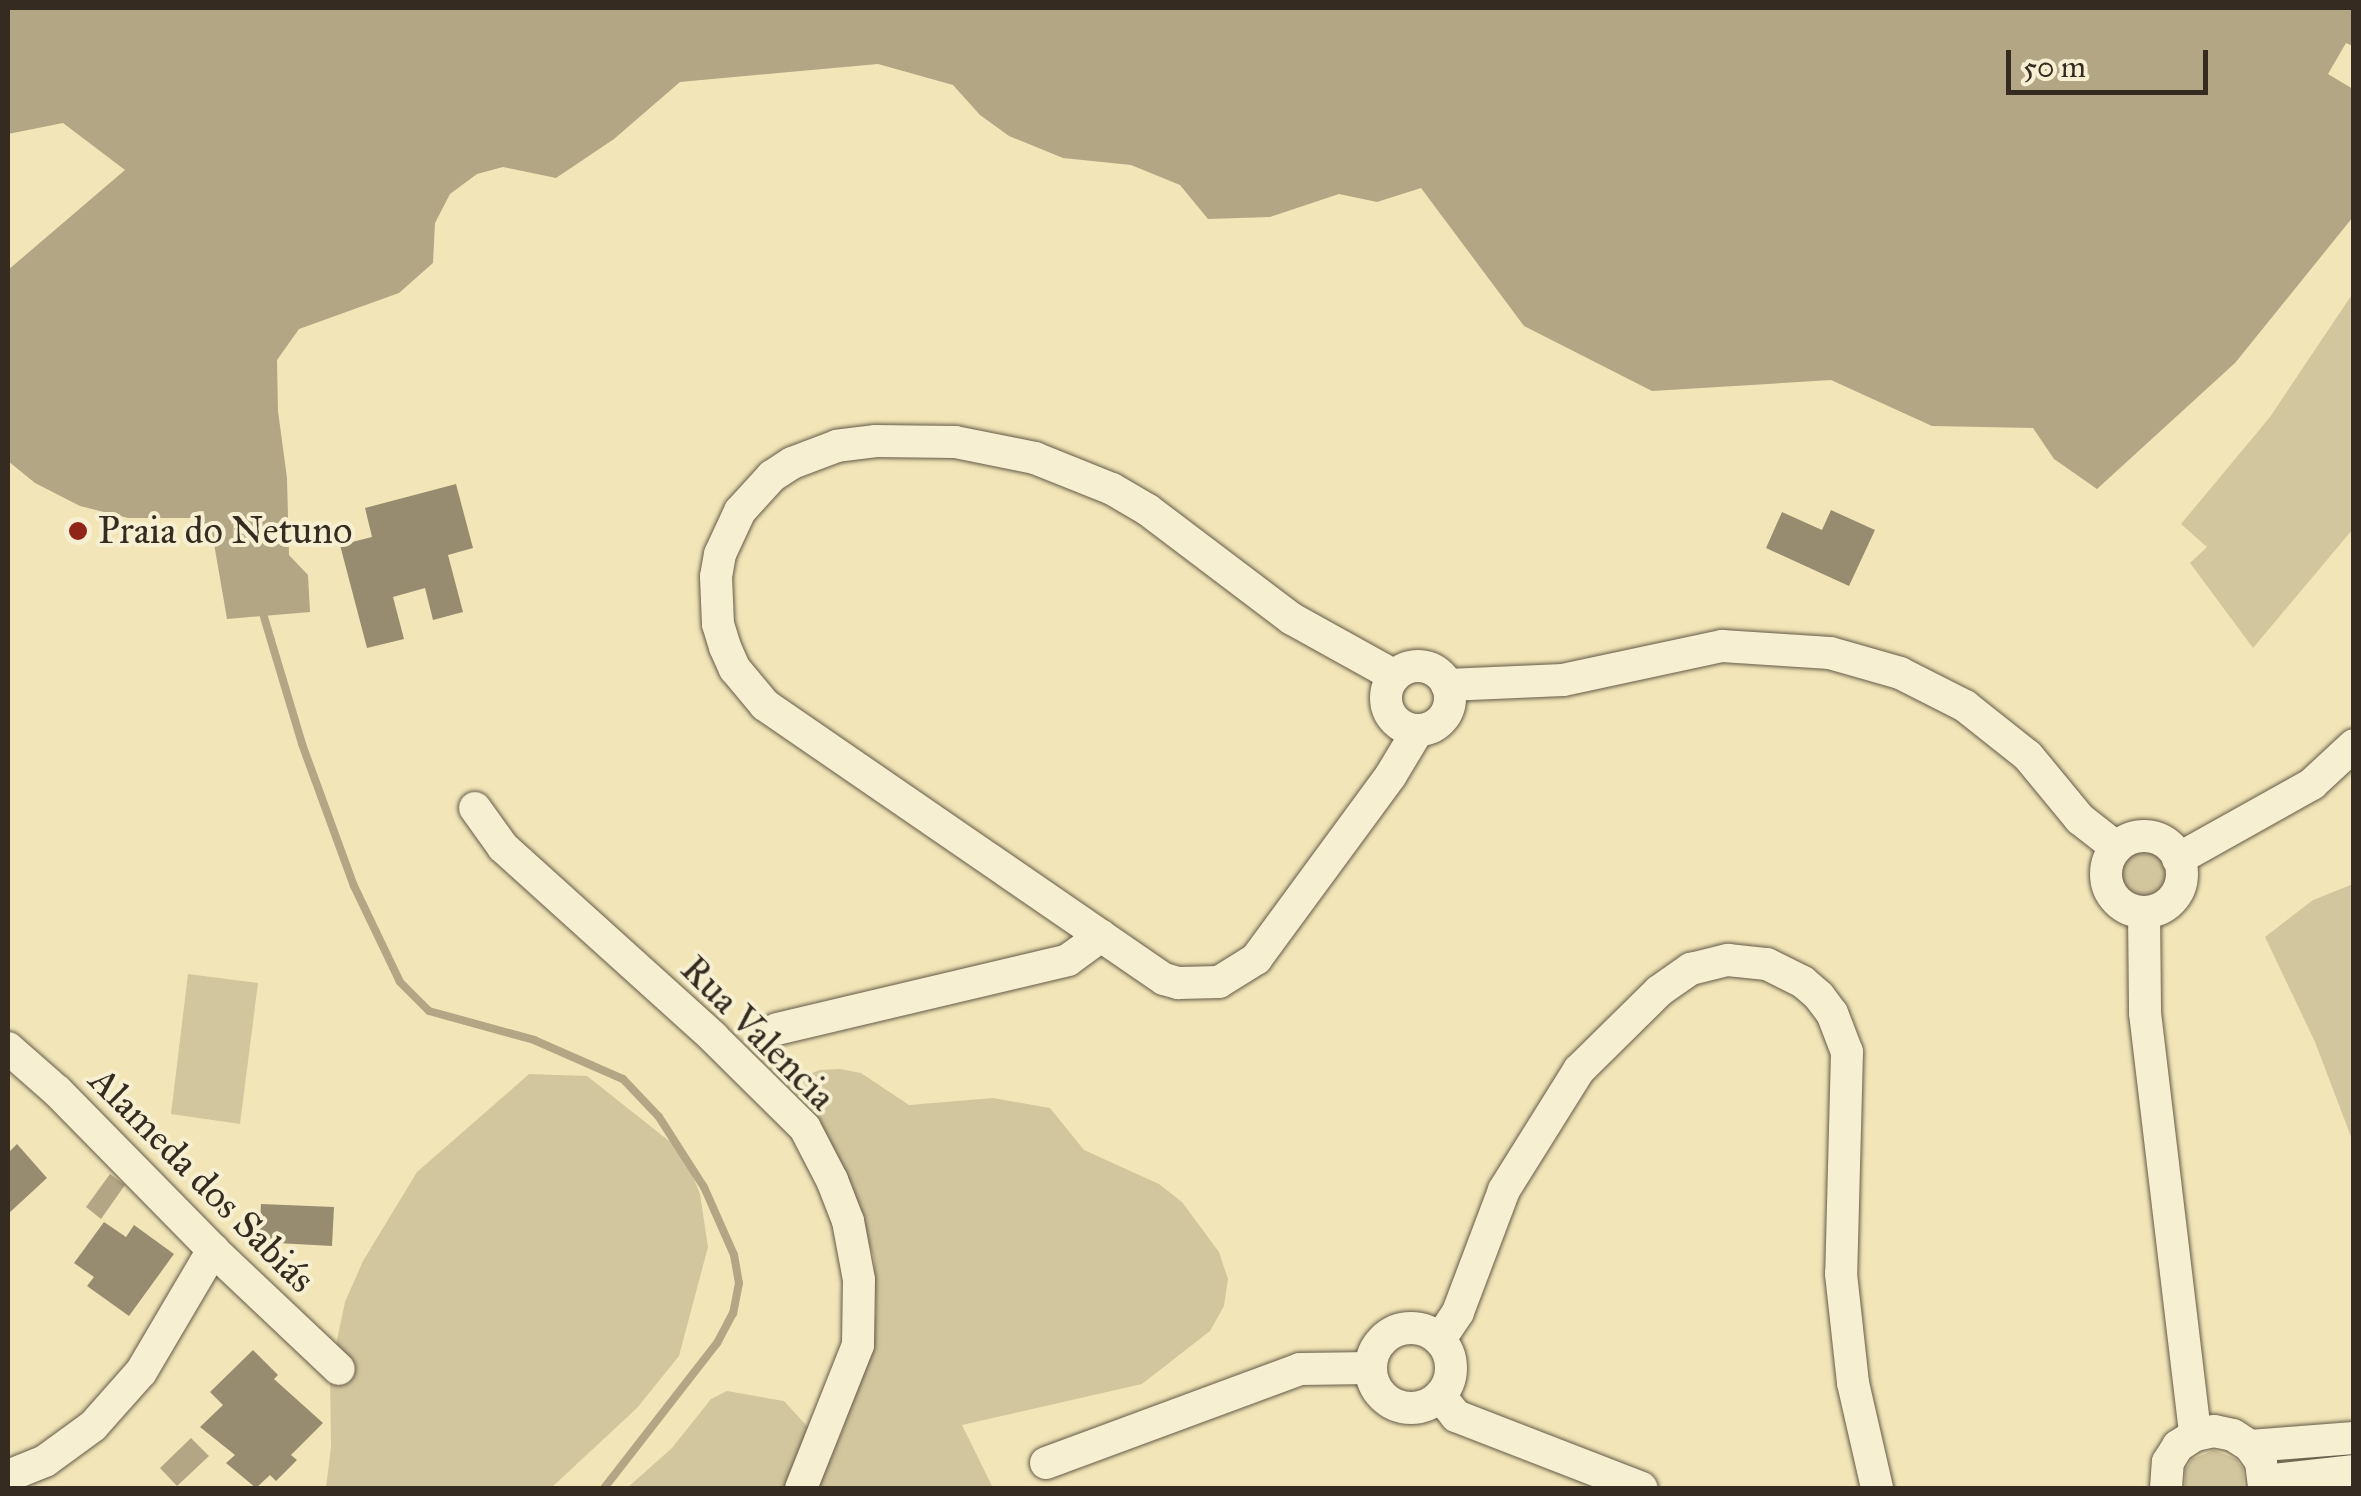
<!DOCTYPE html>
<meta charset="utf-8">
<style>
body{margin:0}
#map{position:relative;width:2361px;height:1496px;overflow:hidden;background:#f2e6b8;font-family:"IM FELL Great Primer",serif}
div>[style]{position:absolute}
.green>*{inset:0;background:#d2c69e}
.round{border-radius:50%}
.water>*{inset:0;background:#b2a685}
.stream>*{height:8px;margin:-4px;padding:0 4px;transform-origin:4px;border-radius:4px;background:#b2a685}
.building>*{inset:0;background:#978c70}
.roads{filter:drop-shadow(0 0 2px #645a47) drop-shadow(0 0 2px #645a47)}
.minor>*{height:32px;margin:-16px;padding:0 16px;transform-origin:16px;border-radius:16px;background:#f7efd1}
.minor>.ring{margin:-16px;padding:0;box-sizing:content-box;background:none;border:32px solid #f7efd1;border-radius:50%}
.dots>*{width:28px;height:28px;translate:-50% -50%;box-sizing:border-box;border:5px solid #f7efd1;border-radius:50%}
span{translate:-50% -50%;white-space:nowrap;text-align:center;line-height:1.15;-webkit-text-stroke:8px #f7efd1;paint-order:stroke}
.poi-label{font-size:38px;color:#352b21}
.left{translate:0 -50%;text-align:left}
.street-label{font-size:38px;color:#352b21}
.frame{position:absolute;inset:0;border:10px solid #352b21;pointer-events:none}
.scale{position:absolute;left:2006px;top:50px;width:202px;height:45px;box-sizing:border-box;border:5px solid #352b21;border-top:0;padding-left:12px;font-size:30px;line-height:35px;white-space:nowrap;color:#352b21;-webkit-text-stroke:8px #f7efd1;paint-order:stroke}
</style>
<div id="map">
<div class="green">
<i style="clip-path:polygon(2353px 293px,2353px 529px,2253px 648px,2190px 563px,2207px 547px,2181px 524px,2270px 417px)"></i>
<i class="round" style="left:2121px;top:851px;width:46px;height:46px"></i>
<i style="clip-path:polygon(2353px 884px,2353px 1142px,2315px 1042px,2265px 937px,2313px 900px)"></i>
<i style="clip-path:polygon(188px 974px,258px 983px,240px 1124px,171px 1114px)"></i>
<i style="clip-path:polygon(840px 1069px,861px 1073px,909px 1105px,993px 1098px,1050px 1108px,1084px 1150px,1159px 1184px,1182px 1202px,1219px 1252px,1228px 1279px,1224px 1306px,1210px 1331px,1142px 1384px,962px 1425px,993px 1488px,817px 1488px,844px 1427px,876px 1313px,874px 1258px,857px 1205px,810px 1104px,802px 1077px,820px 1070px)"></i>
<i style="clip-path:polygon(529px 1074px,587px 1076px,683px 1152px,700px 1194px,708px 1247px,679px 1356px,637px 1408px,551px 1488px,326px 1488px,331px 1447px,330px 1373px,345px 1302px,363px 1261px,417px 1172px)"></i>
<i style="clip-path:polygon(727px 1391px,784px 1401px,817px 1437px,786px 1488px,627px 1488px,672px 1448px,711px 1399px)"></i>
<i style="clip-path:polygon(2214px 1450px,2236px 1459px,2243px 1469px,2244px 1488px,2185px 1488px,2185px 1470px,2192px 1459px)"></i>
</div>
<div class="water">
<i style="clip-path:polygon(8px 8px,2353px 8px,2353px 46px,2346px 43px,2328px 74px,2353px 89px,2353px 217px,2235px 363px,2097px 489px,2054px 459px,2033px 428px,1932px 426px,1831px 380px,1652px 391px,1524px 326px,1421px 188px,1377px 202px,1339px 194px,1270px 217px,1208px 219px,1180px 185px,1131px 165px,1063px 158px,1009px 136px,980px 115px,953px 85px,878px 64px,680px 82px,614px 139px,556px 178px,503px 167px,477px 174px,450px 194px,435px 223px,433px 263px,399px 293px,299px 329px,277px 360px,278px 411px,287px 478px,289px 555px,308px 575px,310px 612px,227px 619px,212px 532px,196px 518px,128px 518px,80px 506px,35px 483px,8px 461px,8px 270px,125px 170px,63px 123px,8px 134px)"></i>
<i style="clip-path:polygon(110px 1174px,125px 1185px,101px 1219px,86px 1207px)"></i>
<i style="clip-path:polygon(191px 1438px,209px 1456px,177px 1486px,160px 1468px)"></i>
</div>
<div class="stream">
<i style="left:264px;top:617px;width:133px;rotate:73.3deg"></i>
<i style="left:302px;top:744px;width:151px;rotate:69.9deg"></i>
<i style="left:354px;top:886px;width:106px;rotate:64.4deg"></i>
<i style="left:400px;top:982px;width:41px;rotate:45deg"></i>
<i style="left:429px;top:1011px;width:109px;rotate:15.4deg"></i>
<i style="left:534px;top:1040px;width:97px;rotate:23.7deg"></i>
<i style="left:623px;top:1079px;width:52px;rotate:46.5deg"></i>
<i style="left:659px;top:1117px;width:83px;rotate:57.3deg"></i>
<i style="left:704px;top:1187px;width:74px;rotate:66.2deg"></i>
<i style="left:734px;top:1255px;width:28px;rotate:80deg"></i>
<i style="left:739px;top:1283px;width:31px;rotate:101deg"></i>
<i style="left:733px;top:1313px;width:34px;rotate:118deg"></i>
<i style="left:717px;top:1343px;width:184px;rotate:127.9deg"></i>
</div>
<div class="building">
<i style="clip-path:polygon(456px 484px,473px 548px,448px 555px,463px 612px,433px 620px,425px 588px,393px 597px,404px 639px,367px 648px,340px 545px,372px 537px,365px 508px)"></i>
<i style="clip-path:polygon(1831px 510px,1875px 530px,1849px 586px,1766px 548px,1782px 512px,1822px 530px)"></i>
<i style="clip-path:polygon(17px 1144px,47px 1178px,8px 1214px,8px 1153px)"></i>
<i style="clip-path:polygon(261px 1204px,334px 1207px,332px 1246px,259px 1242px)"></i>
<i style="clip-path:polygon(104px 1222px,126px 1237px,134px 1225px,174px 1254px,129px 1316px,87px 1286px,94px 1277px,74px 1263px)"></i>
<i style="clip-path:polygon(253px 1350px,278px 1375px,274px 1379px,323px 1423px,291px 1455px,297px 1460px,276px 1481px,270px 1475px,256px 1488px,226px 1463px,235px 1455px,200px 1427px,223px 1405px,210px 1392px)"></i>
</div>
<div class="roads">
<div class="minor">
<i class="ring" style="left:1386px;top:666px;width:32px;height:32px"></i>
<i style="left:1395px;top:676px;width:118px;rotate:-151deg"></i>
<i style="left:1292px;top:619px;width:181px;rotate:-142.9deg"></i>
<i style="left:1148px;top:510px;width:42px;rotate:-149.7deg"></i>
<i style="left:1112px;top:489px;width:83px;rotate:-158.1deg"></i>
<i style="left:1035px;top:458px;width:82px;rotate:-168.7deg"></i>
<i style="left:955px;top:442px;width:79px;rotate:-179.3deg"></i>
<i style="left:876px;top:441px;width:39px;rotate:173deg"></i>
<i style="left:837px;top:446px;width:48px;rotate:159.3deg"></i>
<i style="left:792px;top:463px;width:24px;rotate:147deg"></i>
<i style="left:772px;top:476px;width:47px;rotate:132.4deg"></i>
<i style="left:740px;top:511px;width:47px;rotate:114.9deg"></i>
<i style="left:720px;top:554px;width:23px;rotate:100deg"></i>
<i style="left:716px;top:577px;width:47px;rotate:87.6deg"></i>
<i style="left:718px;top:624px;width:24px;rotate:73deg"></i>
<i style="left:725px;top:647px;width:24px;rotate:66deg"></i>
<i style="left:735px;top:669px;width:47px;rotate:50.2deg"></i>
<i style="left:765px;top:705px;width:484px;rotate:34.5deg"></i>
<i style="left:1164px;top:979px;width:15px;rotate:16deg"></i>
<i style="left:1178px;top:983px;width:41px;rotate:-1.4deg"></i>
<i style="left:1219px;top:982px;width:44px;rotate:-31.9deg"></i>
<i style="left:1256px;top:959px;width:228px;rotate:-53.7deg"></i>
<i style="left:1391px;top:775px;width:52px;rotate:-59deg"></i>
<i style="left:1447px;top:685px;width:116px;rotate:-2.5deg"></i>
<i style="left:1563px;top:680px;width:163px;rotate:-12.1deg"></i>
<i style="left:1722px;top:646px;width:108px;rotate:3.7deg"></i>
<i style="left:1830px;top:653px;width:73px;rotate:15.9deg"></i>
<i style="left:1900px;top:673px;width:73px;rotate:26.9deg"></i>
<i style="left:1965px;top:706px;width:80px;rotate:38.4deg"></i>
<i style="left:2028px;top:756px;width:82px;rotate:50.5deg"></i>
<i style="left:2080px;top:819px;width:46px;rotate:37.9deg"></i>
<i style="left:475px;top:808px;width:48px;rotate:54.3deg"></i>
<i style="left:503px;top:847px;width:283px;rotate:42.1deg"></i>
<i style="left:713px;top:1037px;width:129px;rotate:44.7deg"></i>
<i style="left:805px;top:1128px;width:59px;rotate:62.6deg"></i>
<i style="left:832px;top:1180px;width:44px;rotate:68.7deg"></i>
<i style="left:848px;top:1221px;width:60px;rotate:79.4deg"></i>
<i style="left:859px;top:1280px;width:65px;rotate:90.9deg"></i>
<i style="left:858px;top:1345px;width:154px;rotate:111.7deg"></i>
<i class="ring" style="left:2106px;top:836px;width:44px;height:44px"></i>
<i style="left:2178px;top:859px;width:154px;rotate:-29.2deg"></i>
<i style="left:2312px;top:784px;width:57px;rotate:-42.9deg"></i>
<i style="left:2144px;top:912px;width:101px;rotate:89.4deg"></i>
<i style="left:2145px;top:1013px;width:425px;rotate:83.2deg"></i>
<i style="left:777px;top:1029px;width:299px;rotate:-13.3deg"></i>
<i style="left:1068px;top:960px;width:41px;rotate:-36deg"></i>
<i style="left:8px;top:1048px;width:65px;rotate:41.3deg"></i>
<i style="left:57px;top:1091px;width:223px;rotate:45.5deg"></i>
<i style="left:213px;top:1250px;width:173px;rotate:43.4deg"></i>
<i class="ring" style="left:1371px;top:1328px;width:48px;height:48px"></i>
<i style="left:1440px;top:1339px;width:32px;rotate:-56deg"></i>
<i style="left:1458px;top:1312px;width:130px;rotate:-69.3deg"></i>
<i style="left:1504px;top:1190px;width:142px;rotate:-58deg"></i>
<i style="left:1579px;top:1070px;width:112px;rotate:-44.6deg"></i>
<i style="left:1659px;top:991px;width:39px;rotate:-35deg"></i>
<i style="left:1691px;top:969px;width:38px;rotate:-14deg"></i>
<i style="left:1728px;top:960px;width:39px;rotate:6deg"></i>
<i style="left:1767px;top:964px;width:40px;rotate:26.6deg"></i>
<i style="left:1803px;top:982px;width:21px;rotate:41deg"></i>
<i style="left:1819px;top:996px;width:21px;rotate:53deg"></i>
<i style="left:1832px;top:1013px;width:42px;rotate:69deg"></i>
<i style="left:1847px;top:1052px;width:222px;rotate:91.5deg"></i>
<i style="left:1841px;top:1274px;width:110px;rotate:83.7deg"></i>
<i style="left:1853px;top:1383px;width:108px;rotate:77.1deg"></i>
<i style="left:1440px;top:1396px;width:26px;rotate:51deg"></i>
<i style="left:1456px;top:1416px;width:199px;rotate:21.2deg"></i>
<i style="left:2250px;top:1446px;width:104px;rotate:-4.4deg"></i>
<i style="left:1046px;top:1463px;width:271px;rotate:-20.3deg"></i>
<i style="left:1300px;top:1369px;width:71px;rotate:-0.8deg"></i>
<i style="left:8px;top:1476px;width:40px;rotate:-22deg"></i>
<i style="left:45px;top:1461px;width:59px;rotate:-36.1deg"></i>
<i style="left:93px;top:1426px;width:72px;rotate:-48.4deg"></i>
<i style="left:141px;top:1372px;width:142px;rotate:-59.5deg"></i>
<i style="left:2265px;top:1481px;width:90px;rotate:-6.4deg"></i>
<i style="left:2166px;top:1488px;width:26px;rotate:-86deg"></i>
<i style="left:2168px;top:1462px;width:19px;rotate:-58deg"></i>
<i style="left:2178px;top:1446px;width:20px;rotate:-33deg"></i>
<i style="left:2195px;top:1435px;width:19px;rotate:-12deg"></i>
<i style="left:2214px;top:1431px;width:19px;rotate:12deg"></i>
<i style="left:2233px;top:1435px;width:20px;rotate:33deg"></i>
<i style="left:2250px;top:1446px;width:19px;rotate:55deg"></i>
<i style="left:2261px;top:1462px;width:26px;rotate:83deg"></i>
</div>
</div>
<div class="dots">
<i style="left:78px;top:531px;background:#8f2418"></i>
</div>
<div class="poi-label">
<span class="left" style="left:98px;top:531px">Praia do Netuno</span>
</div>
<div class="street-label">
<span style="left:758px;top:1033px;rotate:45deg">Rua Valencia</span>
<span style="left:202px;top:1180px;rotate:45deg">Alameda dos Sabiás</span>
</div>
<div class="frame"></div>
<div class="scale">50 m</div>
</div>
